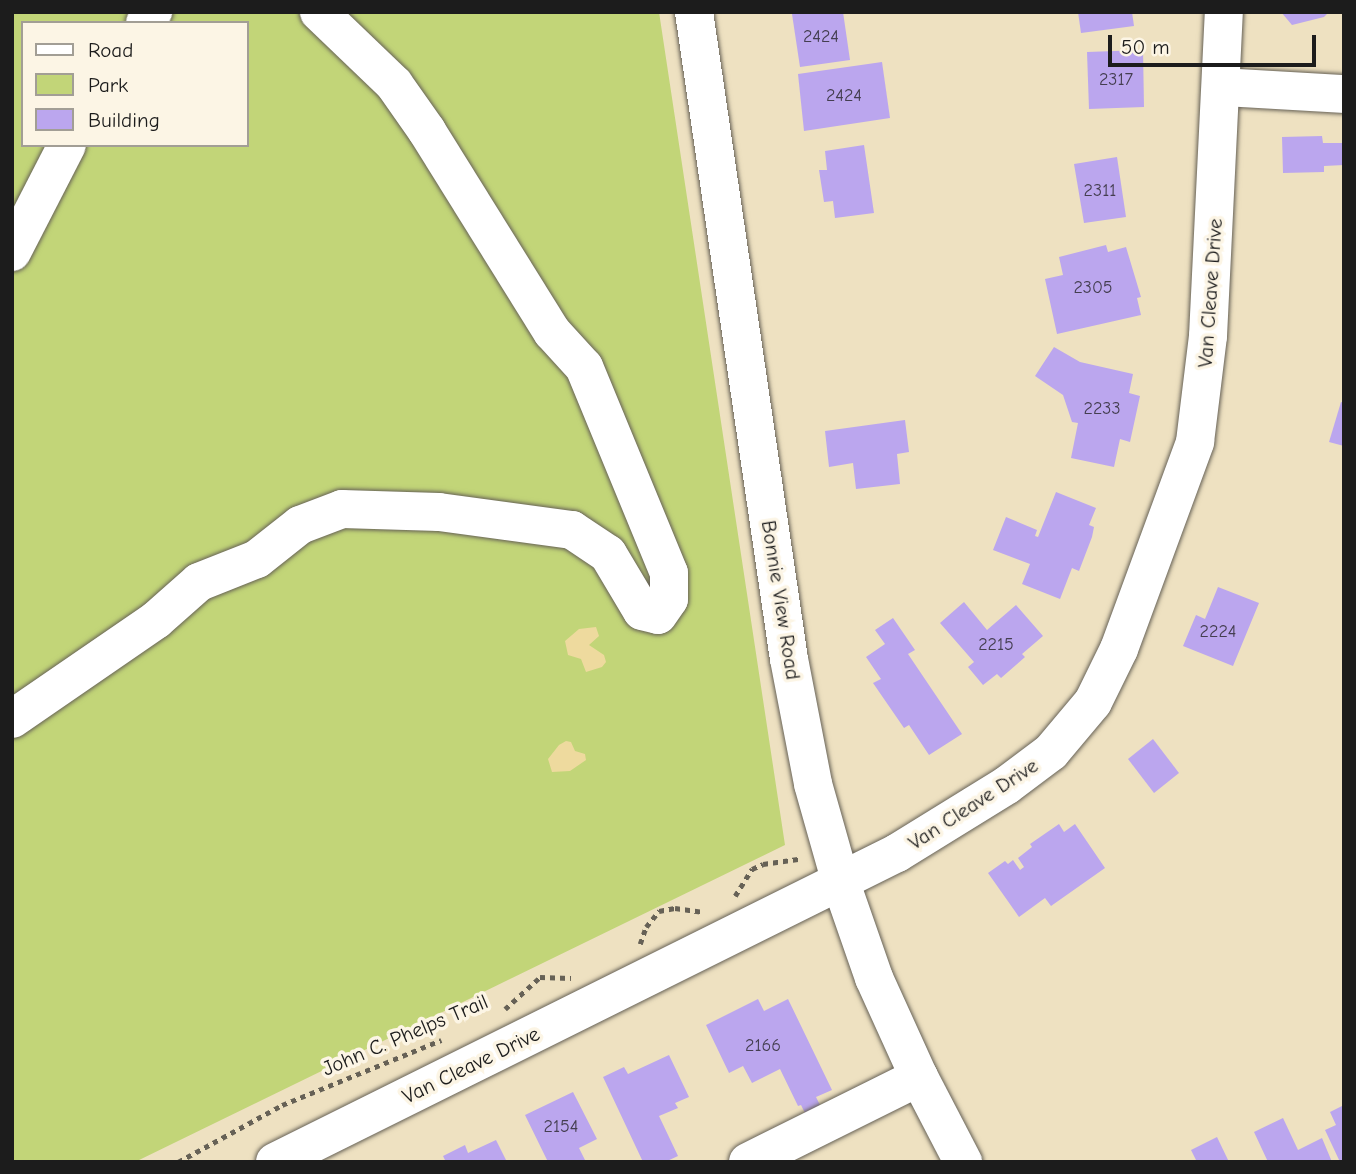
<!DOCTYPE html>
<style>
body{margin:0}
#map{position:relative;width:1356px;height:1174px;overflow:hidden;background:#eee1c1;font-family:"Comic Neue",sans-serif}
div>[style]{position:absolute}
.green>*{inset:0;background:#c2d578}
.sand>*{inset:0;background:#eeda9e}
.building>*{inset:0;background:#bba6ee}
.path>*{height:4.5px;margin-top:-2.25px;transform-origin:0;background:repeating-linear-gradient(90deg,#666156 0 5px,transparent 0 10px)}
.roads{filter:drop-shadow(0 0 2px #666156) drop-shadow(0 0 2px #666156)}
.minor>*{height:38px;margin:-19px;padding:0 19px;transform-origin:19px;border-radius:19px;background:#fff}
span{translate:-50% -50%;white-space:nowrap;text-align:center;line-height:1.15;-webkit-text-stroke:7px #fcf5e5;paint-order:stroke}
.number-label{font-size:18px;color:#443e50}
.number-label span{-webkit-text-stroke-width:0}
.street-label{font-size:21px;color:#1c1c1c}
.frame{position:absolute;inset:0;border:14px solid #1c1c1c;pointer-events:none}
.legend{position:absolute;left:21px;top:21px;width:228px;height:126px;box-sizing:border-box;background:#fcf5e5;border:2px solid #a29e95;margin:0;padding:9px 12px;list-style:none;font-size:21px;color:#1c1c1c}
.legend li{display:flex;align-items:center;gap:14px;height:35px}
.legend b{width:35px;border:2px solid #a29e95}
.scale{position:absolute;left:1108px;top:35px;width:208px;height:32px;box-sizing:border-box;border:4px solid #1c1c1c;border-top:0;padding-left:9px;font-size:21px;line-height:24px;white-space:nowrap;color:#1c1c1c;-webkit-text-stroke:5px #fcf5e5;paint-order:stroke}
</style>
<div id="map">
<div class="green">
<i style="clip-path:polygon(evenodd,12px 12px,659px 12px,785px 845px,135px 1162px,12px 1162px,12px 12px,23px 23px,247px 23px,247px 145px,23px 145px,23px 23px)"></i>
</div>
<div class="sand">
<i style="clip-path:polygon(596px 627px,599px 636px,589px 645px,604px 655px,606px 662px,602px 667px,586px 672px,581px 659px,568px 655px,565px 641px,579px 629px)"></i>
<i style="clip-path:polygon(566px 741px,571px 742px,575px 751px,585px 754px,586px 760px,570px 771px,552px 772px,548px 759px,559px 745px)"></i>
</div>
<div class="building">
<i style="clip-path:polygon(804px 12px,843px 12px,850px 60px,800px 67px,792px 14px)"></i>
<i style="clip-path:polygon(1078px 12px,1132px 12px,1134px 26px,1081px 33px)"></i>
<i style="clip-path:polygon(1281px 12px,1329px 12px,1324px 17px,1292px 25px)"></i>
<i style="clip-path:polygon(1143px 50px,1144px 107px,1089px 109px,1087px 52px)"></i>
<i style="clip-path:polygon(882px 62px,890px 118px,804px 131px,798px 74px)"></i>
<i style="clip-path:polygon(1322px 136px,1323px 143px,1344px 143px,1344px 165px,1324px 166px,1324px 172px,1283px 173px,1282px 137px)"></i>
<i style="clip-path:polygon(864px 145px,874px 213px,835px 218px,833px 201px,824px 202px,819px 170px,827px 170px,825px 151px)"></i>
<i style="clip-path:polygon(1117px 157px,1126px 217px,1084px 223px,1074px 164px)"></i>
<i style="clip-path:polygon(1106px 245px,1108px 252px,1126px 247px,1141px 297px,1137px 298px,1141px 315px,1057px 334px,1045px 279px,1063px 275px,1059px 257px)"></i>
<i style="clip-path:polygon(1054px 347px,1080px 362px,1133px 374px,1129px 393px,1140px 396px,1130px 442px,1120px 439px,1114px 467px,1071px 458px,1078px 423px,1072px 422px,1063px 395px,1035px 376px)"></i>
<i style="clip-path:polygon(1341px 402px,1344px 403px,1344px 446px,1329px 442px)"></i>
<i style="clip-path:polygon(905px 420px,909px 452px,897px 454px,900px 484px,856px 489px,853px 463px,829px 467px,825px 431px)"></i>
<i style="clip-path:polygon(1056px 492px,1096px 508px,1089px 525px,1094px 527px,1092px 537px,1079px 571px,1072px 568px,1060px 599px,1022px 584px,1030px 564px,993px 550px,1006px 517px,1037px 530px,1035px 536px,1038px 537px)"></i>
<i style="clip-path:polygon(1218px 587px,1259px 603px,1233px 666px,1183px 646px,1196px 615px,1205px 619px)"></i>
<i style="clip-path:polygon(964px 602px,987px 630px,1016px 605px,1043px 636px,1022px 654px,1025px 657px,1001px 678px,997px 674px,983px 685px,968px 667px,974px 662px,940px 623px)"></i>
<i style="clip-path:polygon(893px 618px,915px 650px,908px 654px,962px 734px,929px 755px,909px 725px,904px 728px,873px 683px,881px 679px,866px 657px,885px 644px,875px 630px)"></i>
<i style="clip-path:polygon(1153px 739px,1179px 773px,1154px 793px,1128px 759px)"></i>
<i style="clip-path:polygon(1059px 824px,1064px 832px,1075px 824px,1105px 868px,1051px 906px,1045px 898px,1019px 917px,988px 873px,1005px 861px,1008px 864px,1013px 860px,1020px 870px,1024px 867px,1018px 858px,1032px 847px,1030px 844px)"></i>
<i style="clip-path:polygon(758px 999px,764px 1011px,788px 999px,832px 1090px,816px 1097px,821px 1107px,806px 1115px,801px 1105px,798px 1106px,780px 1069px,752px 1083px,743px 1066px,729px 1073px,706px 1025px)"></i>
<i style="clip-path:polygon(669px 1055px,689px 1097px,675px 1103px,678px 1108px,659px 1116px,678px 1156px,665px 1162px,643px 1162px,603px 1077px,624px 1067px,628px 1074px)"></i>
<i style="clip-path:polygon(573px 1092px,597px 1139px,579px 1148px,586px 1162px,548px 1162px,525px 1115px)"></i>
<i style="clip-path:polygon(1344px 1105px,1344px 1162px,1340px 1162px,1325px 1130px,1336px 1125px,1330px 1112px)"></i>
<i style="clip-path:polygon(1283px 1118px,1298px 1150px,1322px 1138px,1332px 1162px,1268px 1162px,1254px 1132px)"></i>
<i style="clip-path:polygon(1217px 1137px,1229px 1162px,1197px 1162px,1191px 1150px)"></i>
<i style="clip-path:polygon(496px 1140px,507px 1162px,446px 1162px,443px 1156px,465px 1145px,468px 1153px)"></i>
</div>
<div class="path">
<i style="left:735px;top:896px;width:32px;rotate:-58deg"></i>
<i style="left:752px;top:869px;width:12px;rotate:-24deg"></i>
<i style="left:763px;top:864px;width:37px;rotate:-8deg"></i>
<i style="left:640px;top:944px;width:18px;rotate:-71deg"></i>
<i style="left:646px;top:927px;width:21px;rotate:-51deg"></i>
<i style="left:659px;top:911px;width:16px;rotate:-11deg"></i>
<i style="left:675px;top:908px;width:27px;rotate:8deg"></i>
<i style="left:505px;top:1009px;width:47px;rotate:-42.4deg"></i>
<i style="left:540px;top:977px;width:31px;rotate:2deg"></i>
<i style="left:178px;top:1162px;width:119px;rotate:-28.7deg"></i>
<i style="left:282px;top:1105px;width:172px;rotate:-22.2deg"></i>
</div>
<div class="roads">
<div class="minor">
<i style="left:694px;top:12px;width:654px;rotate:81.65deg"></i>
<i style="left:789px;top:659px;width:127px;rotate:79.1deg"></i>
<i style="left:813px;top:784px;width:103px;rotate:74.2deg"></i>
<i style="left:841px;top:883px;width:101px;rotate:70.8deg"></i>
<i style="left:874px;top:978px;width:109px;rotate:65.6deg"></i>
<i style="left:919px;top:1077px;width:96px;rotate:62.6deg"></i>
<i style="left:145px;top:23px;width:14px;rotate:-54deg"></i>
<i style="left:1222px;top:87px;width:122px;rotate:3.3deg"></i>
<i style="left:12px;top:252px;width:120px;rotate:-62.8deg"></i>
<i style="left:12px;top:719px;width:175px;rotate:-34.5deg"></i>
<i style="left:156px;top:620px;width:57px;rotate:-41.5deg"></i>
<i style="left:199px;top:582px;width:62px;rotate:-21.6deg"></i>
<i style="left:257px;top:559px;width:55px;rotate:-38.3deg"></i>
<i style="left:300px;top:525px;width:45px;rotate:-20.9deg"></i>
<i style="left:342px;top:509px;width:97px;rotate:1.8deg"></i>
<i style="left:439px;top:512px;width:134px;rotate:7.7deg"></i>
<i style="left:572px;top:530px;width:43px;rotate:33.7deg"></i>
<i style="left:608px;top:554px;width:66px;rotate:59.2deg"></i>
<i style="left:642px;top:611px;width:16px;rotate:14deg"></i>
<i style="left:658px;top:615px;width:19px;rotate:-55deg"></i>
<i style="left:669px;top:599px;width:26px;rotate:-90deg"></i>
<i style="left:669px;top:573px;width:223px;rotate:-112.4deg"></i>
<i style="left:584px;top:367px;width:47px;rotate:-132.4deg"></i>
<i style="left:552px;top:332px;width:237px;rotate:-121.9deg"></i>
<i style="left:427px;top:131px;width:57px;rotate:-125.1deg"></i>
<i style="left:394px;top:84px;width:104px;rotate:-136.2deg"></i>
<i style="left:275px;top:1162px;width:695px;rotate:-26.42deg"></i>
<i style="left:897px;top:853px;width:129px;rotate:-31.7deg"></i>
<i style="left:1007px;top:785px;width:55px;rotate:-36.9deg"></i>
<i style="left:1051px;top:752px;width:65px;rotate:-50deg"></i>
<i style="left:1093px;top:702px;width:59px;rotate:-63.9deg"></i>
<i style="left:1119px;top:649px;width:221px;rotate:-69.8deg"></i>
<i style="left:1195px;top:442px;width:107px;rotate:-83deg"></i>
<i style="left:1208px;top:336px;width:324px;rotate:-87.2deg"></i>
<i style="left:748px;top:1162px;width:191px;rotate:-26.4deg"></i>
</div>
</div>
<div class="number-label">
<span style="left:821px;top:37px">2424</span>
<span style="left:1116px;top:80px">2317</span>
<span style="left:844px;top:96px">2424</span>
<span style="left:1100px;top:191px">2311</span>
<span style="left:1093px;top:288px">2305</span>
<span style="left:1102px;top:409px">2233</span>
<span style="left:1218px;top:632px">2224</span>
<span style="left:996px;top:645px">2215</span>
<span style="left:763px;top:1046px">2166</span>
<span style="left:561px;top:1127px">2154</span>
</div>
<div class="street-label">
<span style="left:1210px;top:293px;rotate:-86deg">Van Cleave Drive</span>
<span style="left:781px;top:600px;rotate:81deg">Bonnie View Road</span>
<span style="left:973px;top:804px;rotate:-33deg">Van Cleave Drive</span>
<span style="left:405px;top:1035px;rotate:-23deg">John C. Phelps Trail</span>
<span style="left:471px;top:1065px;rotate:-26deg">Van Cleave Drive</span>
</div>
<div class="frame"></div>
<ul class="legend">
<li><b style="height:9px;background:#fff"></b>Road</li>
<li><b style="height:19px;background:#c2d578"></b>Park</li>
<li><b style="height:19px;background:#bba6ee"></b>Building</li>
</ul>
<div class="scale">50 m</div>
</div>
